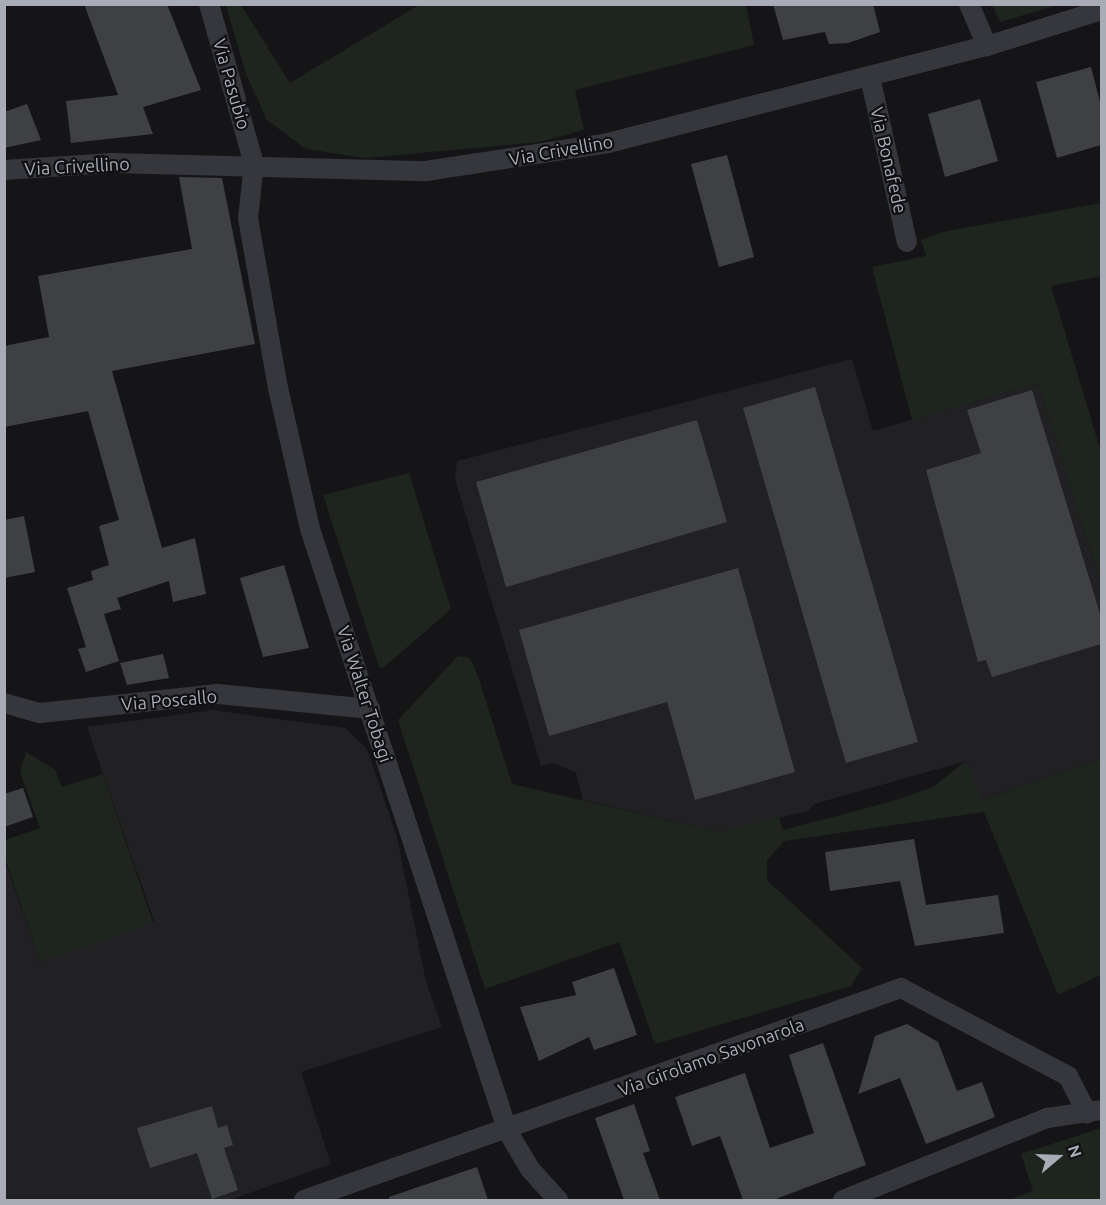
<!DOCTYPE html>
<style>
body{margin:0}
#map{position:relative;width:1106px;height:1205px;overflow:hidden;background:#151517;font-family:Ubuntu,sans-serif}
div>[style]{position:absolute}
.built>*{inset:0;background:#212124}
.green>*{inset:0;background:#1d251e}
.building>*{inset:0;background:#3f4044}
.street>*{height:20px;margin:-10px;padding:0 10px;transform-origin:10px;border-radius:10px;background:#36373c}
span{translate:-50% -50%;white-space:nowrap;text-align:center;line-height:1.15;-webkit-text-stroke:4.5px #101012;paint-order:stroke}
.street-label{font-size:18px;color:#a7acb7}
.frame{position:absolute;inset:0;border:6px solid #a7acb7;pointer-events:none}
.north{position:absolute;left:1028px;top:1127px;width:60px;height:60px;-webkit-text-stroke:4px #101012;paint-order:stroke;rotate:71deg;font-size:16px;font-weight:700;line-height:24px;text-align:center;color:#a7acb7}
.north::after{content:'';display:block;margin:auto;width:21px;height:27px;background:#a7acb7;clip-path:polygon(50% 0,100% 100%,50% 72%,0 100%)}
</style>
<div id="map">
<div class="built">
<i style="clip-path:polygon(852px 359px,873px 431px,1038px 383px,1101px 584px,1101px 759px,981px 800px,966px 761px,814px 804px,808px 811px,719px 832px,583px 800px,576px 773px,554px 763px,541px 766px,455px 479px,457px 461px)"></i>
<i style="clip-path:polygon(212px 710px,345px 728px,367px 749px,397px 837px,426px 982px,442px 1027px,301px 1072px,331px 1164px,230px 1200px,5px 1200px,4px 858px,40px 962px,154px 921px,87px 727px)"></i>
</div>
<div class="green">
<i style="clip-path:polygon(226px 5px,241px 5px,290px 83px,419px 5px,746px 5px,754px 45px,575px 90px,584px 130px,540px 142px,365px 158px,306px 149px,267px 120px,246px 74px)"></i>
<i style="clip-path:polygon(992px 5px,1058px 5px,1000px 22px)"></i>
<i style="clip-path:polygon(1101px 203px,1101px 276px,1051px 286px,1101px 452px,1101px 584px,1038px 383px,912px 420px,872px 267px,926px 256px,921px 240px,942px 232px)"></i>
<i style="clip-path:polygon(409px 473px,451px 609px,383px 668px,379px 667px,323px 495px)"></i>
<i style="clip-path:polygon(458px 656px,470px 658px,478px 676px,512px 784px,719px 832px,779px 817px,783px 830px,890px 802px,933px 787px,966px 761px,982px 800px,1101px 759px,1101px 975px,1058px 995px,984px 812px,784px 841px,767px 861px,767px 880px,862px 968px,851px 986px,655px 1044px,619px 942px,485px 989px,398px 720px)"></i>
<i style="clip-path:polygon(26px 752px,55px 770px,62px 787px,103px 774px,153px 923px,40px 962px,5px 858px,5px 840px,40px 828px,20px 772px)"></i>
<i style="clip-path:polygon(1101px 1128px,1101px 1200px,1009px 1200px,1033px 1191px,1021px 1154px)"></i>
</div>
<div class="building">
<i style="clip-path:polygon(84px 4px,167px 4px,201px 90px,143px 107px,153px 134px,71px 143px,66px 101px,118px 95px)"></i>
<i style="clip-path:polygon(773px 4px,873px 4px,880px 32px,848px 43px,829px 44px,825px 32px,783px 40px)"></i>
<i style="clip-path:polygon(1091px 67px,1101px 106px,1101px 145px,1057px 158px,1036px 82px)"></i>
<i style="clip-path:polygon(980px 99px,998px 161px,945px 177px,928px 114px)"></i>
<i style="clip-path:polygon(27px 104px,41px 140px,4px 148px,4px 112px)"></i>
<i style="clip-path:polygon(727px 155px,754px 257px,719px 267px,691px 164px)"></i>
<i style="clip-path:polygon(179px 177px,222px 178px,255px 344px,112px 371px,162px 548px,195px 538px,206px 594px,173px 602px,169px 581px,117px 598px,121px 609px,104px 614px,119px 661px,86px 672px,78px 649px,86px 647px,67px 588px,93px 580px,91px 571px,109px 565px,99px 526px,119px 520px,88px 411px,4px 427px,4px 346px,49px 337px,38px 276px,192px 249px)"></i>
<i style="clip-path:polygon(815px 387px,918px 742px,846px 763px,743px 408px)"></i>
<i style="clip-path:polygon(1032px 390px,1101px 617px,1101px 644px,992px 677px,986px 660px,978px 662px,926px 470px,981px 453px,967px 410px)"></i>
<i style="clip-path:polygon(697px 420px,727px 522px,506px 587px,476px 482px)"></i>
<i style="clip-path:polygon(24px 516px,35px 572px,4px 578px,4px 520px)"></i>
<i style="clip-path:polygon(284px 565px,309px 648px,263px 657px,240px 578px)"></i>
<i style="clip-path:polygon(738px 568px,795px 772px,695px 800px,667px 702px,549px 736px,519px 630px)"></i>
<i style="clip-path:polygon(163px 654px,169px 678px,127px 685px,120px 663px)"></i>
<i style="clip-path:polygon(23px 788px,33px 817px,4px 827px,4px 794px)"></i>
<i style="clip-path:polygon(914px 839px,926px 905px,998px 895px,1004px 933px,915px 946px,900px 881px,830px 891px,825px 852px)"></i>
<i style="clip-path:polygon(614px 968px,637px 1035px,594px 1050px,589px 1037px,539px 1061px,520px 1007px,576px 995px,572px 982px)"></i>
<i style="clip-path:polygon(907px 1024px,938px 1042px,957px 1091px,982px 1082px,995px 1117px,926px 1144px,900px 1078px,858px 1094px,875px 1036px)"></i>
<i style="clip-path:polygon(823px 1043px,866px 1165px,773px 1200px,743px 1200px,720px 1136px,692px 1146px,675px 1097px,745px 1073px,770px 1148px,814px 1133px,789px 1055px)"></i>
<i style="clip-path:polygon(634px 1104px,650px 1151px,643px 1153px,660px 1200px,624px 1200px,595px 1118px)"></i>
<i style="clip-path:polygon(212px 1106px,218px 1128px,227px 1125px,233px 1145px,224px 1148px,238px 1190px,212px 1199px,197px 1153px,150px 1168px,137px 1128px)"></i>
<i style="clip-path:polygon(477px 1167px,488px 1200px,389px 1200px,389px 1197px)"></i>
</div>
<div class="street">
<i style="left:209px;top:4px;width:166px;rotate:74.3deg"></i>
<i style="left:254px;top:164px;width:54px;rotate:96.3deg"></i>
<i style="left:248px;top:218px;width:173px;rotate:80deg"></i>
<i style="left:278px;top:388px;width:145px;rotate:77.2deg"></i>
<i style="left:310px;top:529px;width:635px;rotate:71.82deg"></i>
<i style="left:508px;top:1132px;width:43px;rotate:59.3deg"></i>
<i style="left:530px;top:1169px;width:42px;rotate:47.9deg"></i>
<i style="left:969px;top:4px;width:46px;rotate:66.8deg"></i>
<i style="left:870px;top:77px;width:169px;rotate:77.4deg"></i>
<i style="left:4px;top:170px;width:108px;rotate:-3.7deg"></i>
<i style="left:112px;top:163px;width:314px;rotate:1.5deg"></i>
<i style="left:426px;top:171px;width:184px;rotate:-8.7deg"></i>
<i style="left:608px;top:143px;width:391px;rotate:-14.4deg"></i>
<i style="left:987px;top:46px;width:121px;rotate:-17.4deg"></i>
<i style="left:4px;top:703px;width:37px;rotate:16deg"></i>
<i style="left:40px;top:713px;width:179px;rotate:-6.1deg"></i>
<i style="left:218px;top:694px;width:153px;rotate:5.6deg"></i>
<i style="left:304px;top:1200px;width:634px;rotate:-19.55deg"></i>
<i style="left:901px;top:988px;width:189px;rotate:27.8deg"></i>
<i style="left:1068px;top:1076px;width:42px;rotate:62.8deg"></i>
<i style="left:843px;top:1200px;width:220px;rotate:-21.9deg"></i>
<i style="left:1047px;top:1118px;width:56px;rotate:-8.3deg"></i>
</div>
<div class="street-label">
<span style="left:232px;top:84px;rotate:74deg">Via Pasubio</span>
<span style="left:561px;top:150px;rotate:-10deg">Via Crivellino</span>
<span style="left:889px;top:160px;rotate:77deg">Via Bonafede</span>
<span style="left:77px;top:166px;rotate:-3deg">Via Crivellino</span>
<span style="left:365px;top:694px;rotate:72deg">Via Walter Tobagi</span>
<span style="left:169px;top:700px;rotate:-5deg">Via Poscallo</span>
<span style="left:711px;top:1057px;rotate:-20deg">Via Girolamo Savonarola</span>
</div>
<div class="frame"></div>
<div class="north">N</div>
</div>
